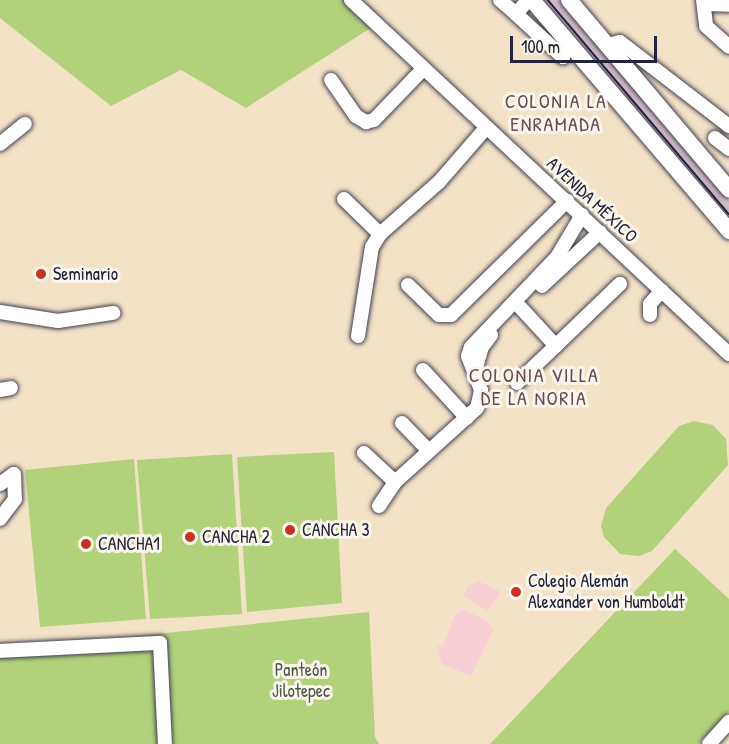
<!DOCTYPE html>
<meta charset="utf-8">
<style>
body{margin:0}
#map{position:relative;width:729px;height:744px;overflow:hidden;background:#f3e2c6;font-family:"Patrick Hand",sans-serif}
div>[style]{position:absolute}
.built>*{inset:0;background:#f7cfd5}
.industrial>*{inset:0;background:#d2bdc8}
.green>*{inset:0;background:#b1d27b}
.roads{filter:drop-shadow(0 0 2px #413f50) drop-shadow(0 0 2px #413f50)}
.minor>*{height:14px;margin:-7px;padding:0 7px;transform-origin:7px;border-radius:7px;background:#fff}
.major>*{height:16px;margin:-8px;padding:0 8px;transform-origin:8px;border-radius:8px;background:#fff}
.tram>*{height:1.5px;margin:-0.75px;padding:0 0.75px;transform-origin:0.75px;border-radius:0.75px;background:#22223b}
.dots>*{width:16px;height:16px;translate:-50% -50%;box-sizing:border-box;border:3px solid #fbf7ec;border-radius:50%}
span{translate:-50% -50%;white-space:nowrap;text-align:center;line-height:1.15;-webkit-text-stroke:6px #fbf7ec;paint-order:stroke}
.street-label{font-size:18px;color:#22223b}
.poi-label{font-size:18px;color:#22223b}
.left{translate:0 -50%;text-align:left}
.park-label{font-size:18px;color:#4d574e}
.neighbourhood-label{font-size:20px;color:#694a54;letter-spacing:1.5px}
.scale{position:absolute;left:510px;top:36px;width:147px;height:27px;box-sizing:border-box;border:3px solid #22223b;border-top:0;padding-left:8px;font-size:18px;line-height:21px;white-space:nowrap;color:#22223b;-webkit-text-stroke:4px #fbf7ec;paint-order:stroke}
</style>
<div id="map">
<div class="built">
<i style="clip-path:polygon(478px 581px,501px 592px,488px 611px,464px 596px,468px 586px)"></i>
<i style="clip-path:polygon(463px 609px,489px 622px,493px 631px,471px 676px,442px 664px,437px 647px,444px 644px,455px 614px)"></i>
</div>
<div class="industrial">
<i style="clip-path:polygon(543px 0,559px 0,729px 201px,729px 219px)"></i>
</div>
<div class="green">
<i style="clip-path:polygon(0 0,350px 0,372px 27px,246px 108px,181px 70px,111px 106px,0 18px)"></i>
<i style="clip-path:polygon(694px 421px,713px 425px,726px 439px,728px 465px,652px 551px,639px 556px,620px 554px,604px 537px,601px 526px,606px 508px,679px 426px)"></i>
<i style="clip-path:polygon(334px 452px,342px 603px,247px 612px,237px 457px)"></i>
<i style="clip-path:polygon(232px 454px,242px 614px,150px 619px,137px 460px)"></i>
<i style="clip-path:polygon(134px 459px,146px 619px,40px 627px,25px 470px)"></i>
<i style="clip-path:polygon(675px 549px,729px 599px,729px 711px,698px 744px,490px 744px)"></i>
<i style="clip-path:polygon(369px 612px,375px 737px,379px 744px,0 744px,0 650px)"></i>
</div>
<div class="roads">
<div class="minor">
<i style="left:351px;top:0;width:518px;rotate:43.12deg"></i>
<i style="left:500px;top:0;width:21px;rotate:41deg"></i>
<i style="left:516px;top:14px;width:18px;rotate:-49deg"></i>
<i style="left:703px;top:0;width:26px;rotate:83deg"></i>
<i style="left:706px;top:26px;width:31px;rotate:42deg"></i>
<i style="left:705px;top:4px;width:24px;rotate:2deg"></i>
<i style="left:516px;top:14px;width:64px;rotate:42.5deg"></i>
<i style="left:607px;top:45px;width:13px;rotate:-13deg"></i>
<i style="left:620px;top:42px;width:138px;rotate:37.6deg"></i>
<i style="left:331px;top:80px;width:44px;rotate:55.2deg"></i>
<i style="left:356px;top:116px;width:12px;rotate:31deg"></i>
<i style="left:366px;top:122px;width:8px;rotate:-14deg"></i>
<i style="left:374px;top:120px;width:71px;rotate:-46.1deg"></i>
<i style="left:715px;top:138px;width:18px;rotate:38deg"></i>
<i style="left:0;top:144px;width:32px;rotate:-39deg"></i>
<i style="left:344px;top:199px;width:50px;rotate:44.2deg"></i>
<i style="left:408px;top:285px;width:43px;rotate:44.1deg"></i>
<i style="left:439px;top:315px;width:12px"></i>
<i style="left:451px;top:315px;width:163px;rotate:-44.5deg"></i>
<i style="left:542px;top:286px;width:79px;rotate:-43deg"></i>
<i style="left:520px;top:307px;width:53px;rotate:47.3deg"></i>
<i style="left:0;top:312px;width:59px;rotate:8.8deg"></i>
<i style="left:58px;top:321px;width:56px;rotate:-8.3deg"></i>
<i style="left:650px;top:315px;width:11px;rotate:-90deg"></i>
<i style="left:650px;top:304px;width:18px;rotate:-49deg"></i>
<i style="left:358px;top:336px;width:90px;rotate:-81.1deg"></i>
<i style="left:372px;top:247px;width:15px;rotate:-58deg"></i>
<i style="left:380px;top:234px;width:79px;rotate:-41.4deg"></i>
<i style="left:439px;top:182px;width:72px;rotate:-49deg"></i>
<i style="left:423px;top:370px;width:65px;rotate:47.5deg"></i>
<i style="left:475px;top:371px;width:25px;rotate:-74deg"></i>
<i style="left:482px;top:347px;width:15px;rotate:-53deg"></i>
<i style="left:517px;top:383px;width:143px;rotate:-43.9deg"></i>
<i style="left:0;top:390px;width:11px;rotate:-10deg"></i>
<i style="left:402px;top:423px;width:39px;rotate:46deg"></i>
<i style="left:364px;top:453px;width:42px;rotate:43.1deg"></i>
<i style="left:0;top:484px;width:17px;rotate:-36deg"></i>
<i style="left:14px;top:474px;width:25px;rotate:88deg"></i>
<i style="left:15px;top:499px;width:25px;rotate:127deg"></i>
<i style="left:379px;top:506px;width:29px;rotate:-56deg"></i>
<i style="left:395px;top:482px;width:110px;rotate:-42.1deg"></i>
<i style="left:477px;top:408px;width:18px;rotate:-77deg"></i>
<i style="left:481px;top:390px;width:36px;rotate:-111deg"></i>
<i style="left:468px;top:356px;width:9px;rotate:-72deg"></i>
<i style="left:471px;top:347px;width:124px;rotate:-46.3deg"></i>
<i style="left:557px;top:257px;width:49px;rotate:-59.2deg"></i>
<i style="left:0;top:651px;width:160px;rotate:-2.9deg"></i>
<i style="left:160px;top:643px;width:101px;rotate:87.2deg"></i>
<i style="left:709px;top:744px;width:30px;rotate:-48deg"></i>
</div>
<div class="major">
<i style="left:532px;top:0;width:304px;rotate:49.5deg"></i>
<i style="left:569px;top:0;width:248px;rotate:49.8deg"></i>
</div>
</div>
<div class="tram">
<i style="left:548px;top:0;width:280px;rotate:49.8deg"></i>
</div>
<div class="dots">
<i style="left:41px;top:274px;background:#c8321e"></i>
<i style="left:290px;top:530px;background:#c8321e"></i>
<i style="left:190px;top:537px;background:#c8321e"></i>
<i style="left:86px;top:544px;background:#c8321e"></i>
<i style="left:516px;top:592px;background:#c8321e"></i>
</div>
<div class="street-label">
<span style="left:592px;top:200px;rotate:43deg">AVENIDA MÉXICO</span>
</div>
<div class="poi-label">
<span class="left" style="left:53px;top:274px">Seminario</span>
<span class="left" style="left:302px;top:530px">CANCHA 3</span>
<span class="left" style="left:202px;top:537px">CANCHA 2</span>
<span class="left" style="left:98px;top:544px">CANCHA1</span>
<span class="left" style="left:528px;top:592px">Colegio Alemán<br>Alexander von Humboldt</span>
</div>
<div class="park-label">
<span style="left:301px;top:681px">Panteón<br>Jilotepec</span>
</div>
<div class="neighbourhood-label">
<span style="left:556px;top:112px">COLONIA LA<br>ENRAMADA</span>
<span style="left:534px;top:386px">COLONIA VILLA<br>DE LA NORIA</span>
</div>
<div class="scale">100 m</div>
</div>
